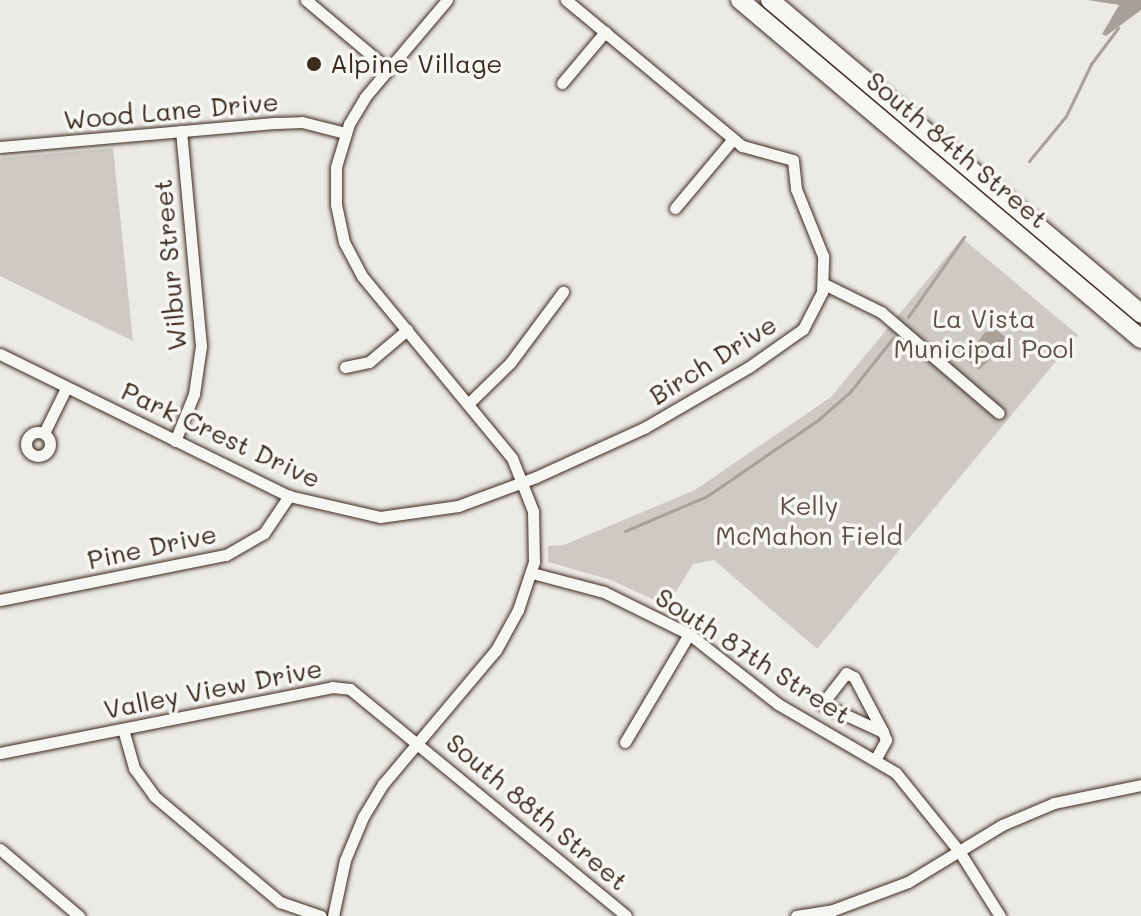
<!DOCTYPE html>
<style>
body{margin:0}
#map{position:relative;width:1141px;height:916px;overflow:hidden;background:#ebeae5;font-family:Mali,sans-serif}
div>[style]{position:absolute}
.green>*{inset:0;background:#cdcac4}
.water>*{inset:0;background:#a8a198}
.stream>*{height:3px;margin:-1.5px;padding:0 1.5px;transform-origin:1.5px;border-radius:1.5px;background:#a8a198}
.roads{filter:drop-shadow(0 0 2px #3b2a1e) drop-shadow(0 0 2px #3b2a1e)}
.street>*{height:11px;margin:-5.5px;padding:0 5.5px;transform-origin:5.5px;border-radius:5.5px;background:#f6f6f2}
.street>.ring{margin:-5.5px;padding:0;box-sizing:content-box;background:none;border:11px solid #f6f6f2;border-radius:50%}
.primary>*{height:18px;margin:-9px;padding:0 9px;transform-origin:9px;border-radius:9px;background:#f6f6f2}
.dots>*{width:22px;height:22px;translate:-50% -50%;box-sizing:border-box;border:4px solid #f6f6f2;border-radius:50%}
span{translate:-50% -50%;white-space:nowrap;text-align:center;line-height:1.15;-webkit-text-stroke:7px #f6f6f2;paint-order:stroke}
.poi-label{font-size:26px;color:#3b2a1e}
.left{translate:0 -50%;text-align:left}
.street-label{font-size:26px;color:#3b2a1e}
.park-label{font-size:26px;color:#605248}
</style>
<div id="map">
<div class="green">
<i style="clip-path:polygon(113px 148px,133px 341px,0 276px,0 158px)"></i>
<i style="clip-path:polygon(962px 238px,1078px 335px,817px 649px,714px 560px,693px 564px,667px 606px,611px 580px,548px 562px,548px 546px,564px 545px,695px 490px,831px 397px)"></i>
</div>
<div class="water">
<i style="clip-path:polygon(1088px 0,1141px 0,1141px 10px,1106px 36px,1102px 34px,1119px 5px)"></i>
<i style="clip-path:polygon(996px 329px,1005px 337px,1003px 347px,979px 370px,966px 360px,984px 333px)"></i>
</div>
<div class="stream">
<i style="left:1029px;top:161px;width:58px;rotate:-50.6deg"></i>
<i style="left:1066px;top:116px;width:58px;rotate:-64.3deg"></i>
<i style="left:1091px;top:64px;width:45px;rotate:-53.1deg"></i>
<i style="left:908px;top:317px;width:98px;rotate:-55deg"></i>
<i style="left:625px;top:531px;width:89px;rotate:-23.1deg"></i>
<i style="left:707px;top:496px;width:135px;rotate:-34.4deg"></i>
<i style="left:818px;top:420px;width:43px;rotate:-41.2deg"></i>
<i style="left:850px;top:392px;width:69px;rotate:-51.5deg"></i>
</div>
<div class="roads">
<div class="street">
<i style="left:306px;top:0;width:107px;rotate:40.1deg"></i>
<i style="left:562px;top:83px;width:67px;rotate:-49.9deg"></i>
<i style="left:0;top:147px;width:278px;rotate:-5deg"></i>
<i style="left:277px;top:123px;width:25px;rotate:-2deg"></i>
<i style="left:302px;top:122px;width:44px;rotate:14.3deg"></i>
<i style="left:675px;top:208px;width:90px;rotate:-50deg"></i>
<i style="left:824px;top:284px;width:64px;rotate:26.2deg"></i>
<i style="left:881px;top:312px;width:155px;rotate:40.6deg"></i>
<i style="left:0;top:354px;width:322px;rotate:26.2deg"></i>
<i style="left:289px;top:496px;width:93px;rotate:13deg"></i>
<i style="left:380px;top:517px;width:79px;rotate:-8deg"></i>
<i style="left:458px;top:506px;width:83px;rotate:-20.4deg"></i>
<i style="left:536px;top:477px;width:119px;rotate:-24.4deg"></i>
<i style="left:644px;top:428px;width:121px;rotate:-30.2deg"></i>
<i style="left:749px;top:367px;width:66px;rotate:-35.1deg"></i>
<i style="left:803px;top:329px;width:42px;rotate:-62.8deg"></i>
<i style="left:822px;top:292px;width:36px;rotate:-88deg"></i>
<i style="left:823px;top:256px;width:72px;rotate:-111.9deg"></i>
<i style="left:796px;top:189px;width:29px;rotate:-96deg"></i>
<i style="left:793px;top:160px;width:53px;rotate:-164.6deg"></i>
<i style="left:742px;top:146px;width:229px;rotate:-140.3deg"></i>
<i style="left:345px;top:367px;width:25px;rotate:-12deg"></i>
<i style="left:369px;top:362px;width:50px;rotate:-40.1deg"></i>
<i style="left:470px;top:402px;width:56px;rotate:-44.3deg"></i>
<i style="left:510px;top:363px;width:89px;rotate:-53.3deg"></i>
<i class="ring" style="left:26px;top:432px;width:13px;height:13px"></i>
<i style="left:44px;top:433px;width:50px;rotate:-63.9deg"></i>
<i style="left:175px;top:441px;width:51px;rotate:-68deg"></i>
<i style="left:194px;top:394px;width:49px;rotate:-81.7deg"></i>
<i style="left:201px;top:346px;width:216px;rotate:-95.3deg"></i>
<i style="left:532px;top:573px;width:74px;rotate:14.8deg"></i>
<i style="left:604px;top:592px;width:95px;rotate:26.3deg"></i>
<i style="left:689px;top:634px;width:113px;rotate:38.2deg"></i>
<i style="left:778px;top:704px;width:137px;rotate:30.3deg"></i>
<i style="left:896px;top:773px;width:100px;rotate:51.1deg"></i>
<i style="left:959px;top:851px;width:77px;rotate:57.8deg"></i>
<i style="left:0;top:600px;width:230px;rotate:-11.3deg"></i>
<i style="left:226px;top:555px;width:44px;rotate:-30.1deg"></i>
<i style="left:264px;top:533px;width:45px;rotate:-56deg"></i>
<i style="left:846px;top:673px;width:9px;rotate:27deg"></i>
<i style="left:854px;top:677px;width:62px;rotate:62.2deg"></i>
<i style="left:883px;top:732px;width:67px;rotate:-155.3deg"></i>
<i style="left:822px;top:704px;width:39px;rotate:-52deg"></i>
<i style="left:123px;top:729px;width:41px;rotate:74.2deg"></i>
<i style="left:134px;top:768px;width:34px;rotate:54deg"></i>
<i style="left:154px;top:796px;width:165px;rotate:40.1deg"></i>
<i style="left:280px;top:902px;width:43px;rotate:18.9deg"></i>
<i style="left:625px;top:742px;width:126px;rotate:-59.3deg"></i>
<i style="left:0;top:753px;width:338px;rotate:-11.2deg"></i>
<i style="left:332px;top:687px;width:18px;rotate:6deg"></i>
<i style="left:350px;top:689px;width:357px;rotate:39.4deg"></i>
<i style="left:875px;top:760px;width:23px;rotate:-61deg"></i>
<i style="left:886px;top:740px;width:9px;rotate:-111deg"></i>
<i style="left:0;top:849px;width:104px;rotate:40.3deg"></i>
<i style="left:333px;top:916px;width:57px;rotate:-77.9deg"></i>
<i style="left:345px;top:860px;width:47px;rotate:-67.3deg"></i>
<i style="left:363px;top:817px;width:39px;rotate:-59deg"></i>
<i style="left:383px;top:784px;width:175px;rotate:-49.9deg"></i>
<i style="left:496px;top:650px;width:46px;rotate:-61.2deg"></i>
<i style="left:518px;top:610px;width:51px;rotate:-71.6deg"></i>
<i style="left:534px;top:562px;width:51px;rotate:-91.1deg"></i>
<i style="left:533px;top:511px;width:57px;rotate:-111.6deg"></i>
<i style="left:512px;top:458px;width:236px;rotate:-129.5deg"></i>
<i style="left:362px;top:276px;width:38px;rotate:-118deg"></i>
<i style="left:344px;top:242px;width:39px;rotate:-102deg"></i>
<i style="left:336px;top:204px;width:37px;rotate:-90deg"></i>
<i style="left:336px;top:167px;width:45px;rotate:-73.2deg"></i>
<i style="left:349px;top:124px;width:31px;rotate:-59deg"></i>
<i style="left:365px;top:97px;width:127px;rotate:-49.8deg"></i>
<i style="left:796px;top:916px;width:37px;rotate:-9deg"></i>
<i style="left:833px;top:910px;width:80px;rotate:-20.5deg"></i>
<i style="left:908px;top:882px;width:110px;rotate:-31.2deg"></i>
<i style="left:1002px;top:825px;width:56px;rotate:-22.9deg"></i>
<i style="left:1054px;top:803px;width:89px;rotate:-11.7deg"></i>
</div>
<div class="primary">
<i style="left:740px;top:0;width:525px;rotate:40.21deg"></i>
<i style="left:770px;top:0;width:486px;rotate:40.2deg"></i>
</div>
</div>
<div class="dots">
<i style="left:314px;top:64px;background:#3b2a1e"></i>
</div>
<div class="poi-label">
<span class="left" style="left:330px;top:64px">Alpine Village</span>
</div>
<div class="street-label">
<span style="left:171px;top:111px;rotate:-5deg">Wood Lane Drive</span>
<span style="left:957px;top:150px;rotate:40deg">South 84th Street</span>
<span style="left:170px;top:265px;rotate:-95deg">Wilbur Street</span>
<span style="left:713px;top:360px;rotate:-32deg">Birch Drive</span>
<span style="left:221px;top:435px;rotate:25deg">Park Crest Drive</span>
<span style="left:152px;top:547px;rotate:-12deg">Pine Drive</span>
<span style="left:753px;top:656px;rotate:33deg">South 87th Street</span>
<span style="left:213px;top:689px;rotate:-11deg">Valley View Drive</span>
<span style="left:537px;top:812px;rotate:40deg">South 88th Street</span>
</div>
<div class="park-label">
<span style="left:984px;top:334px">La Vista<br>Municipal Pool</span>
<span style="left:809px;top:521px">Kelly<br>McMahon Field</span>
</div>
</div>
